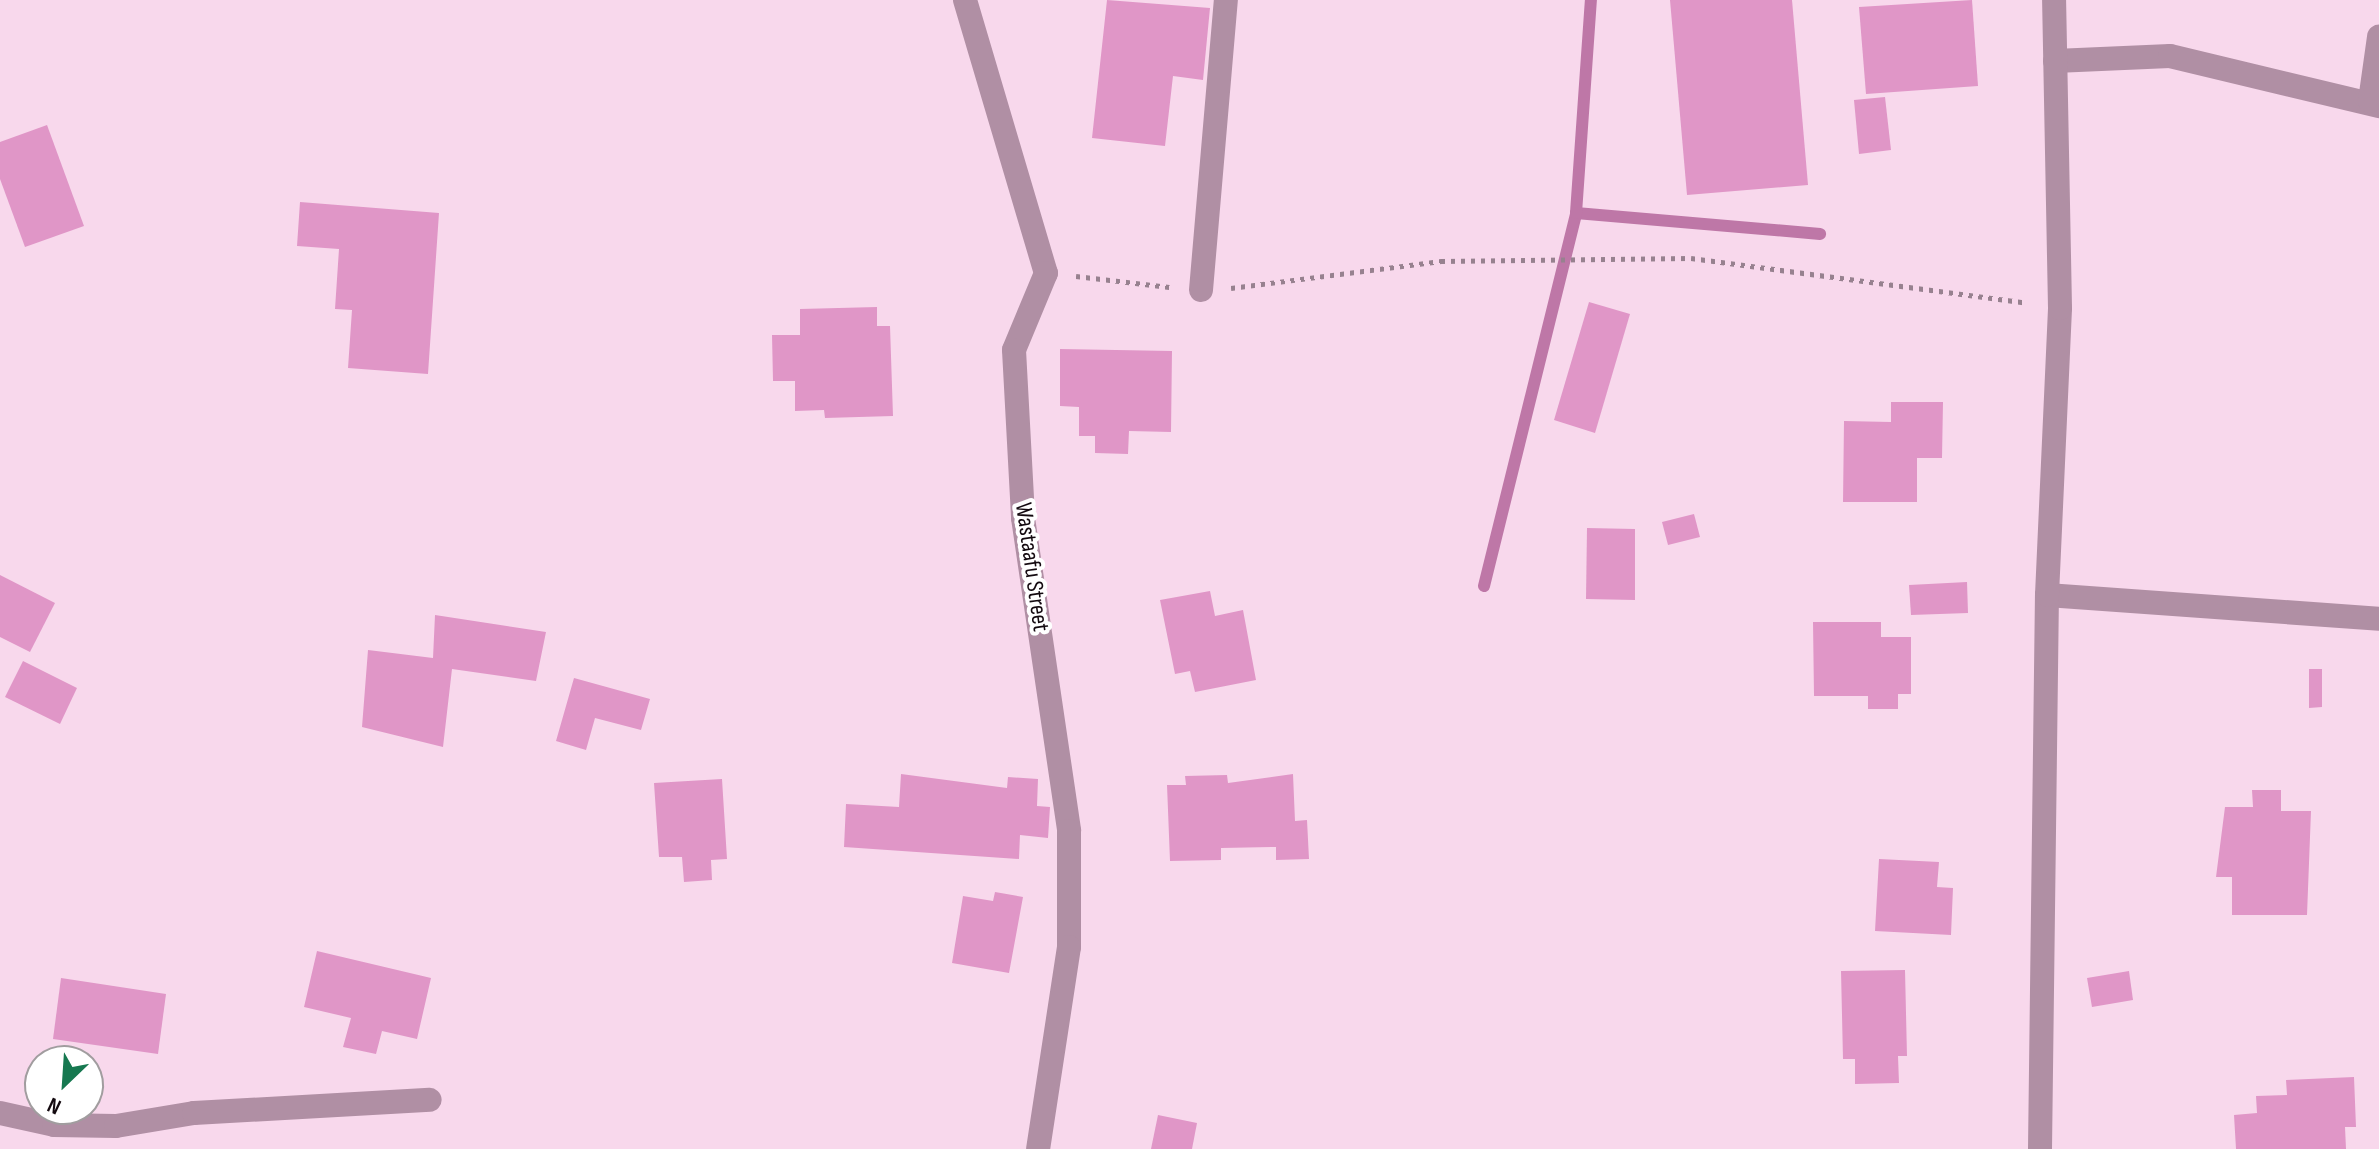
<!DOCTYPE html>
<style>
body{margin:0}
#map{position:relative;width:2379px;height:1149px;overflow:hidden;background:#f8d8ec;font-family:"Sofia Sans Condensed",sans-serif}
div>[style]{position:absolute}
.stream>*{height:12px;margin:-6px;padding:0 6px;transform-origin:6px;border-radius:6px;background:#be77a7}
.building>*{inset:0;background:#e096c7}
.path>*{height:5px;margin-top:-2.5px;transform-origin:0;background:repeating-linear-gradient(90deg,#97818f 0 4px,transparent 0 10px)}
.street>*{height:24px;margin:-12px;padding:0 12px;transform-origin:12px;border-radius:12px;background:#b08fa4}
span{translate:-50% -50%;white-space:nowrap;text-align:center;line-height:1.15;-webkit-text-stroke:8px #fff;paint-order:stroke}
.street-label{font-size:24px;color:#13090f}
.north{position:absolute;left:24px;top:1045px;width:80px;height:80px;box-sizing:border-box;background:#fff;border:2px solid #a19d9f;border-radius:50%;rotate:205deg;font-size:22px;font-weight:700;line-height:32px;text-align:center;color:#13090f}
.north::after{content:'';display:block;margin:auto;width:28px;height:36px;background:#167850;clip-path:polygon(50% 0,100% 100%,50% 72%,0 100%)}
</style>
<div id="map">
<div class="stream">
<i style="left:1576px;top:213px;width:245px;rotate:4.9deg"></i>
<i style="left:1484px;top:586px;width:384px;rotate:-76.1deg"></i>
<i style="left:1576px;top:213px;width:214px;rotate:-86deg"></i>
</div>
<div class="building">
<i style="clip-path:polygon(1107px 0,1210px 8px,1203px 80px,1173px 76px,1165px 146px,1092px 138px)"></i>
<i style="clip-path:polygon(1670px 0,1792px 0,1808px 185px,1687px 195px)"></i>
<i style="clip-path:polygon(1972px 0,1978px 86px,1866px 94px,1859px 7px)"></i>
<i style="clip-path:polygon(1885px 97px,1891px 150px,1859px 154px,1854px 100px)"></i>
<i style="clip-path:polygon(47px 125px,84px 226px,25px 247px,0 179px,0 142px)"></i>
<i style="clip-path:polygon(300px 202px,439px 213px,428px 374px,348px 368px,352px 310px,335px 309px,339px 249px,297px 246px)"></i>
<i style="clip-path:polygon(1589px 302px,1630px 314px,1595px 433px,1554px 420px)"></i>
<i style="clip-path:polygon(877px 307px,877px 326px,890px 326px,893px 416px,825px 418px,824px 410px,795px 411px,795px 381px,773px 381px,772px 335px,800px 335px,800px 309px)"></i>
<i style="clip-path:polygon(1060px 349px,1172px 351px,1171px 432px,1129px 431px,1128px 454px,1095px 453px,1095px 436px,1079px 436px,1079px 407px,1060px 406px)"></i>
<i style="clip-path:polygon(1891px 402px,1943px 402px,1942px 458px,1917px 458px,1917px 502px,1843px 502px,1844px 421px,1891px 422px)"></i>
<i style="clip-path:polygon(1694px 514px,1700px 537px,1668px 545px,1662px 522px)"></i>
<i style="clip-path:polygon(1587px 528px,1635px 529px,1635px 600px,1586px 599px)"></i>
<i style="clip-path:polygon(0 575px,55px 603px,30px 652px,0 637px)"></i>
<i style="clip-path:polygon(1967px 582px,1968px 613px,1911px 615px,1909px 585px)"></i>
<i style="clip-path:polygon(1210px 591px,1215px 616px,1243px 610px,1256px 680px,1195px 692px,1190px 671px,1175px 674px,1160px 600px)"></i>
<i style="clip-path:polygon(435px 615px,546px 632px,536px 681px,452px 669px,443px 747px,362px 727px,368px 650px,433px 658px)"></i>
<i style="clip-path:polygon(1813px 622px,1881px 622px,1881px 637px,1911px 637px,1911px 694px,1898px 694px,1898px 709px,1868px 709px,1868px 696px,1814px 696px)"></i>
<i style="clip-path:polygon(23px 661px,77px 688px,60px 724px,5px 697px)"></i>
<i style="clip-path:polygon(2309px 669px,2322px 669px,2322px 707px,2309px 708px)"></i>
<i style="clip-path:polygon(574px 678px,650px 699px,641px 730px,595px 718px,586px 750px,556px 741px)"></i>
<i style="clip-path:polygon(901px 774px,1007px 788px,1008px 777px,1038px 779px,1037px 806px,1050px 807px,1048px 838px,1020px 835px,1019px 859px,844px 847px,846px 804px,899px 807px)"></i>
<i style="clip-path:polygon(1293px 774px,1295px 821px,1307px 820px,1309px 859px,1276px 860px,1276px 847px,1221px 848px,1221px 860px,1170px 861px,1167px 785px,1186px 785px,1185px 776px,1227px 775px,1228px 783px)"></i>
<i style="clip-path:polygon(722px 779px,727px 859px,711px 860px,712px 880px,684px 882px,682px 857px,659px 857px,654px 783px)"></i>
<i style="clip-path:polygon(2252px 790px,2281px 790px,2281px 811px,2311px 811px,2307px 915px,2232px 915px,2232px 877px,2216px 877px,2225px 807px,2253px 807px)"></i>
<i style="clip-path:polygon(1879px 859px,1939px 862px,1937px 887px,1953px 888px,1951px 935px,1875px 931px)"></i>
<i style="clip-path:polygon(995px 892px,1023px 897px,1009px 973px,952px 963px,963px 896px,993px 901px)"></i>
<i style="clip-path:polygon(317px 951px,431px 978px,417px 1039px,382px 1031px,376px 1054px,343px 1047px,351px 1018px,304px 1007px)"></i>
<i style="clip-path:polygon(1905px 970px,1907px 1056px,1898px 1056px,1899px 1083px,1855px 1084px,1855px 1059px,1843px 1059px,1841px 971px)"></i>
<i style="clip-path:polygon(2129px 971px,2133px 1000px,2092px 1007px,2087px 978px)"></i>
<i style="clip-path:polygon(61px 978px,166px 994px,158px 1054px,53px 1039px)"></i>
<i style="clip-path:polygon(2354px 1077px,2356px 1127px,2345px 1127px,2346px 1149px,2236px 1149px,2234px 1115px,2257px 1113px,2256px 1096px,2287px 1095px,2286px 1080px)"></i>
<i style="clip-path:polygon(1158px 1115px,1197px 1123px,1192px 1149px,1151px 1149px)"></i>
</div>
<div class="path">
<i style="left:1076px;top:276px;width:94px;rotate:6.7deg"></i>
<i style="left:1231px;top:288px;width:212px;rotate:-7.3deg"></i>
<i style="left:1441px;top:261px;width:250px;rotate:-0.7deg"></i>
<i style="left:1691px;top:258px;width:339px;rotate:7.6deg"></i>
</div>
<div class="street">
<i style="left:965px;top:0;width:285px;rotate:73.5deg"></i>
<i style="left:1046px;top:273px;width:83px;rotate:112.6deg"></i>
<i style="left:1014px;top:350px;width:168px;rotate:86.9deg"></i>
<i style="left:1023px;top:518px;width:316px;rotate:81.6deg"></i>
<i style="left:1069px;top:831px;width:116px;rotate:90deg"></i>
<i style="left:1069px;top:947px;width:204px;rotate:98.7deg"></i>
<i style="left:2055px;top:61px;width:115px;rotate:-2.5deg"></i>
<i style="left:2170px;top:56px;width:215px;rotate:13.5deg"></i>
<i style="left:2370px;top:101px;width:65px;rotate:-82deg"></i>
<i style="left:1201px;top:290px;width:291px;rotate:-85.1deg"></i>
<i style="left:2047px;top:595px;width:333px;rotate:4.1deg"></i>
<i style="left:0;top:1113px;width:55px;rotate:12.5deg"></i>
<i style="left:54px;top:1125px;width:62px;rotate:0.9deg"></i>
<i style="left:116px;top:1126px;width:79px;rotate:-9.5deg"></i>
<i style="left:194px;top:1113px;width:236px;rotate:-3.2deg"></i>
<i style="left:2040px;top:1149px;width:554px;rotate:-89.28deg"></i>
<i style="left:2047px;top:595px;width:287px;rotate:-87.4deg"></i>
<i style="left:2060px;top:308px;width:308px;rotate:-91.1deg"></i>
</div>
<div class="street-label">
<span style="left:1032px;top:567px;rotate:82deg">Wastaafu Street</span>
</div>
<div class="north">N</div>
</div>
